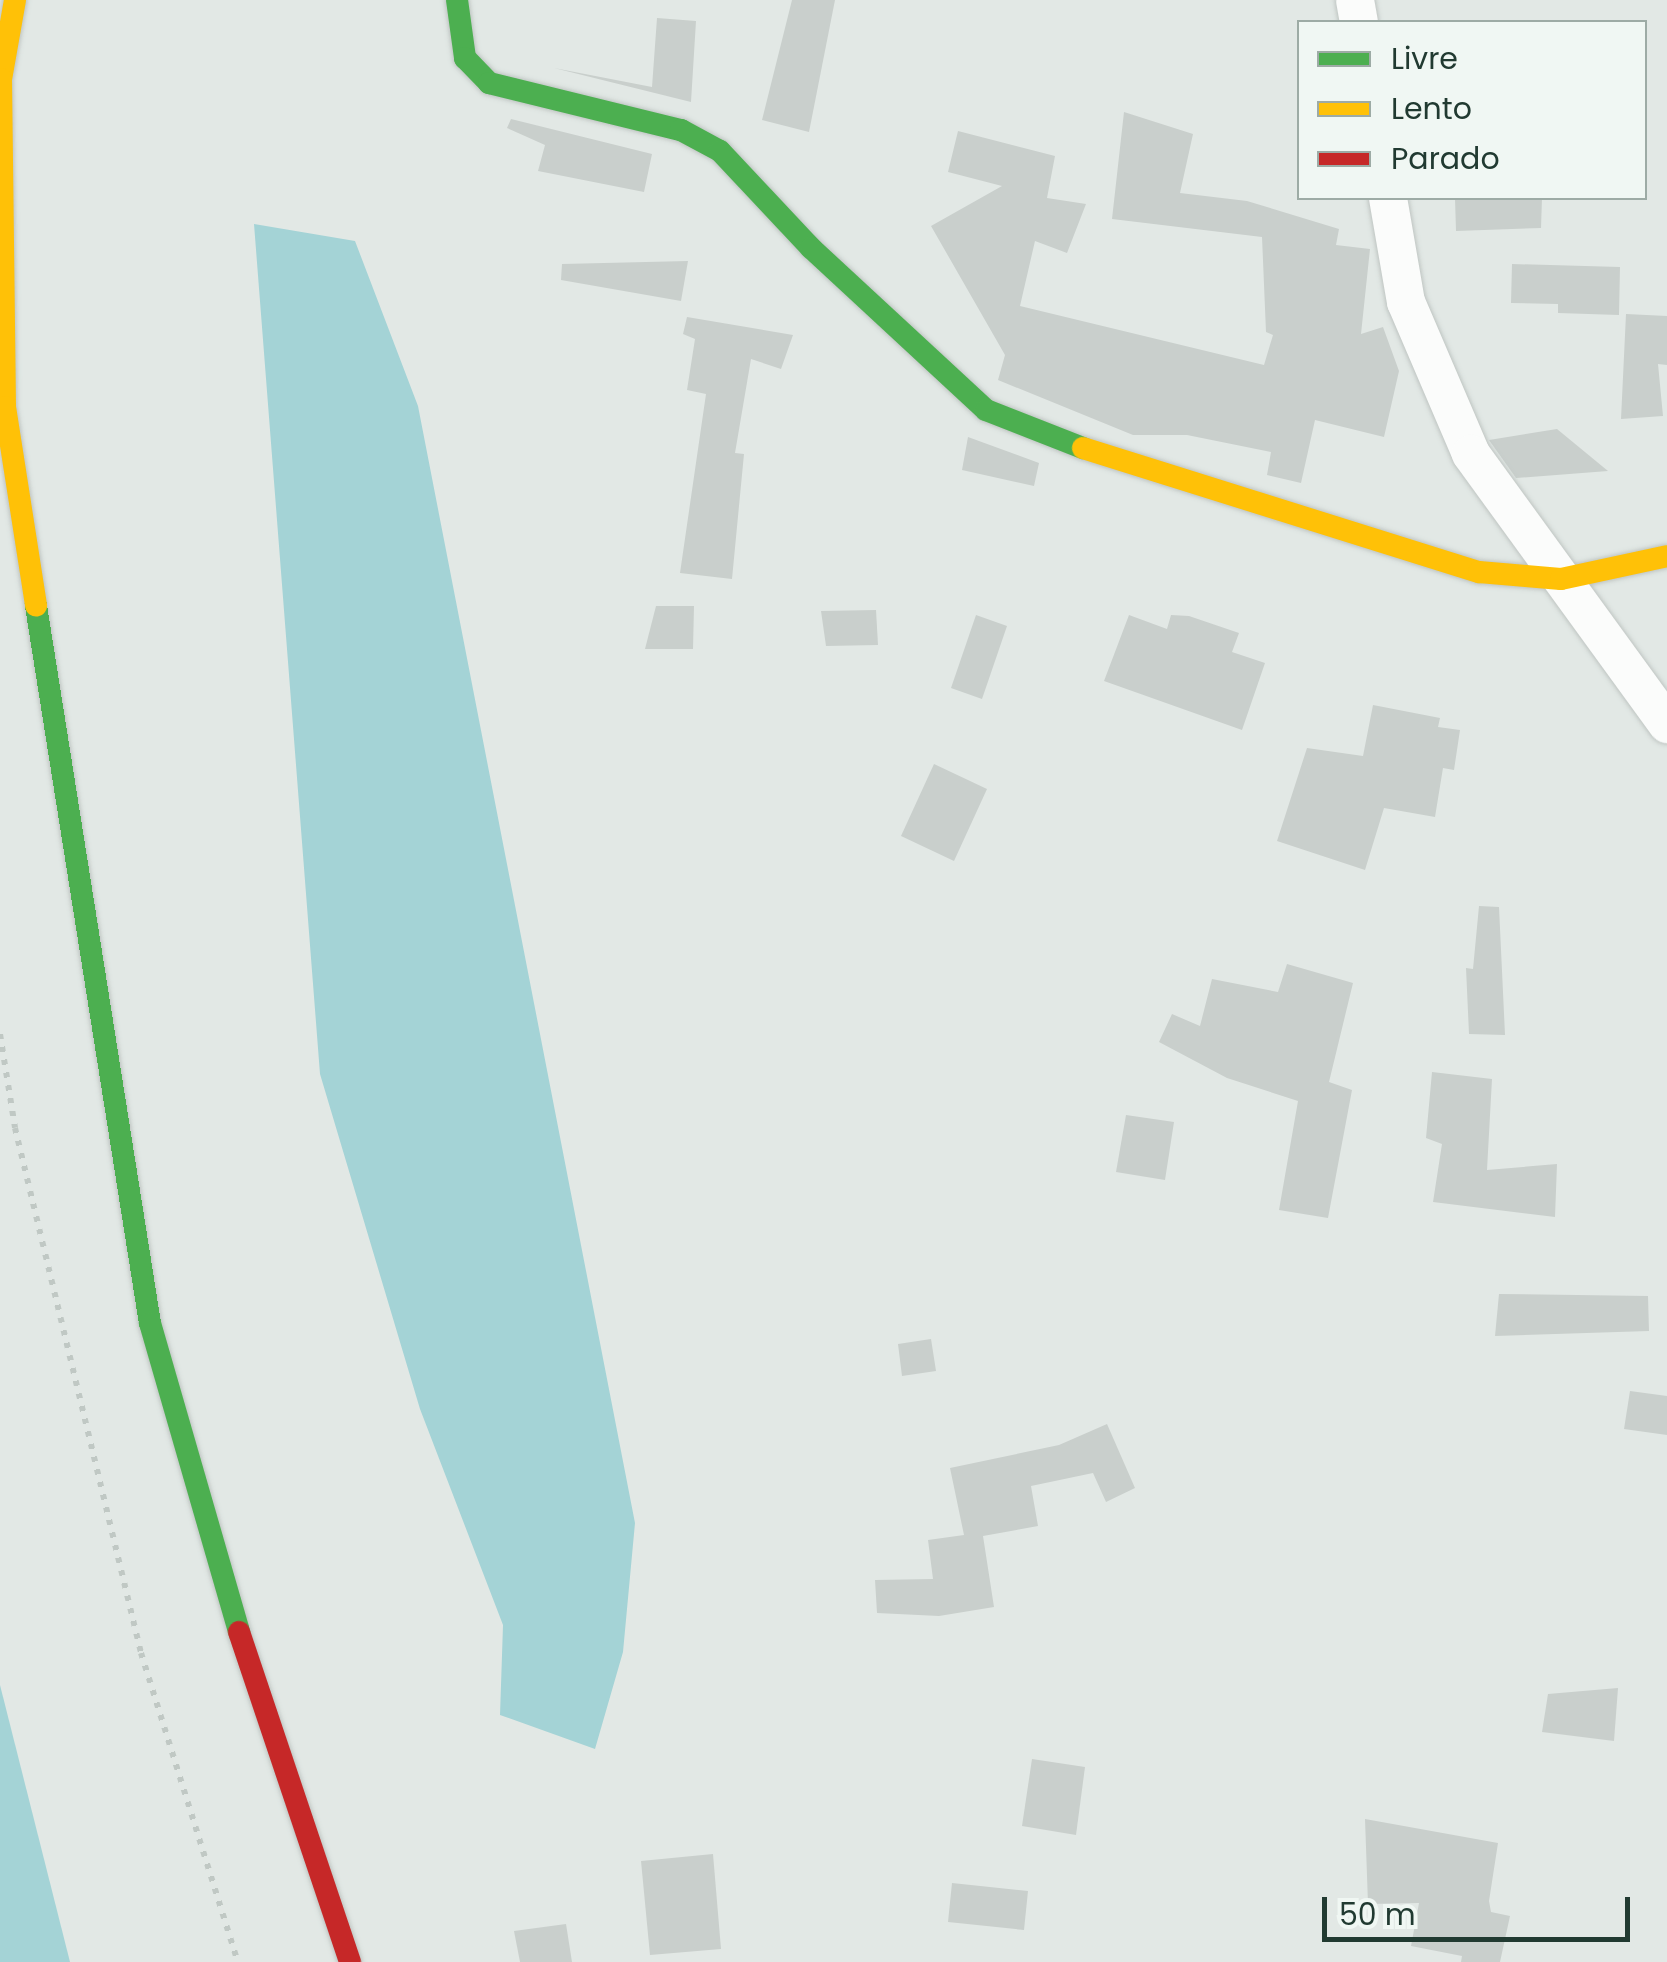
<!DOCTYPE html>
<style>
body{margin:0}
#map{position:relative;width:1667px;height:1962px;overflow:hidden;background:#e2e8e5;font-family:Poppins,sans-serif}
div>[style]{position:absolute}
.water>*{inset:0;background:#a4d3d6}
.building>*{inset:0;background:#c9cfcc}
.path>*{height:6px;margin-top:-3px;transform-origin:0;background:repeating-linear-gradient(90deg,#c0c8c4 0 5px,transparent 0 13px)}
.roads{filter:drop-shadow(0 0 2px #bfc5c2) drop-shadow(0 0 2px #bfc5c2)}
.street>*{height:38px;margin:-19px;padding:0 19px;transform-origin:19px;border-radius:19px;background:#fbfcfb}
.fast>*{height:22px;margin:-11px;padding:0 11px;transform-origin:11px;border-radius:11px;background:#4caf50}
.slow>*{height:22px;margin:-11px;padding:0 11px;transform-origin:11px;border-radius:11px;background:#ffc107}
.jam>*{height:22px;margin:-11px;padding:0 11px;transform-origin:11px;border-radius:11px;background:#c62828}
span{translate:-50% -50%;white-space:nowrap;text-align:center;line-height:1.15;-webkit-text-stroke:8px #f0f7f3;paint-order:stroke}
.legend{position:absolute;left:1297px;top:20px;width:350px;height:180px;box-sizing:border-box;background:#f0f7f3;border:2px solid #9daba5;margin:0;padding:12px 18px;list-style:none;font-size:30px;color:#213a31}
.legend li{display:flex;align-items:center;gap:20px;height:50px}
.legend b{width:50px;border:2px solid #9daba5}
.scale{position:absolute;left:1322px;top:1897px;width:308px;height:45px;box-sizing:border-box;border:5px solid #213a31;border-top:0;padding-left:12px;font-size:30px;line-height:35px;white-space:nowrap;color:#213a31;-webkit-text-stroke:8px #f0f7f3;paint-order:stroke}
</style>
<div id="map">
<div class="water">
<i style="clip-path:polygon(254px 224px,355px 241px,418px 406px,635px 1523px,623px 1652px,595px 1749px,500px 1715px,503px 1625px,420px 1409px,320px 1074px)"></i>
<i style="clip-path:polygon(0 1685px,70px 1962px,0 1962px)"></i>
</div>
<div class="building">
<i style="clip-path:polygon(792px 0,835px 0,809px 132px,762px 120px)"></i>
<i style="clip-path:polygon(657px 18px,696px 21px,691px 102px,554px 68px,652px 87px)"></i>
<i style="clip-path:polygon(1124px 112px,1193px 134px,1180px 193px,1247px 201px,1339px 229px,1336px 245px,1370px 249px,1361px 334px,1383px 327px,1399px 371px,1384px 437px,1315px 420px,1301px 483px,1267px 475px,1271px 452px,1187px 435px,1133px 435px,998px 380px,1005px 355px,931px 226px,1002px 186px,948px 172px,958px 131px,1055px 156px,1047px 198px,1086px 204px,1067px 253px,1035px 241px,1020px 306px,1264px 365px,1273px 335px,1266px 332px,1262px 237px,1112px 219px)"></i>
<i style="clip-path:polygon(511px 119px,652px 154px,644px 192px,538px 171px,545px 145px,507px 128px)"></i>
<i style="clip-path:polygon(1455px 198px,1542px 198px,1541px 228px,1456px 231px)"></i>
<i style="clip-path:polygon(688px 261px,681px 301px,561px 280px,562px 264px)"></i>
<i style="clip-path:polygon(1512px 264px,1620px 267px,1619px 315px,1558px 313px,1558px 304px,1511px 303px)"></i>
<i style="clip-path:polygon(1626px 314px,1667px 316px,1667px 365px,1658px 364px,1663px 416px,1621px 419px)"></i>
<i style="clip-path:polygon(687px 317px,793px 335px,781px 369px,751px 359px,735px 453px,744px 454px,732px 579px,680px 573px,706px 394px,687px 390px,695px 339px,683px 334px)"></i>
<i style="clip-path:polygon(1557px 429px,1608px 471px,1516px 478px,1489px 440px)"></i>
<i style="clip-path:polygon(968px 437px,1039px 463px,1034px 486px,962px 470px)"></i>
<i style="clip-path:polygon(656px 606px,694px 606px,693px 649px,645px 649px)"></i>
<i style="clip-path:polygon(876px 610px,878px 645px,826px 646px,821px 611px)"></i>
<i style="clip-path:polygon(976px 615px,1007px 626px,982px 699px,951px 688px)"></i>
<i style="clip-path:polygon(1129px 615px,1167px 629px,1171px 615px,1189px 616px,1239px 633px,1232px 652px,1265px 663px,1242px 730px,1104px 681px)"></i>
<i style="clip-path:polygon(1373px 705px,1440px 718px,1438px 727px,1460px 730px,1454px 770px,1443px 768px,1435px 817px,1384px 808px,1365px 870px,1277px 841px,1307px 748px,1363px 756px)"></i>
<i style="clip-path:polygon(934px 764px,987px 789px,954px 861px,901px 836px)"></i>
<i style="clip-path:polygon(1479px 906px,1499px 907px,1505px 1035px,1469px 1034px,1466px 968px,1473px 969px)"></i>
<i style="clip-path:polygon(1287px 964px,1353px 983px,1329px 1082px,1352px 1090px,1328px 1218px,1279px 1210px,1298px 1101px,1227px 1078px,1159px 1042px,1172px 1014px,1200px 1026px,1212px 979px,1278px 992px)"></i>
<i style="clip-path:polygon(1432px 1072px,1492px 1079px,1487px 1170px,1557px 1164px,1555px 1217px,1433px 1202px,1442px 1144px,1426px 1138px)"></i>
<i style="clip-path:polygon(1126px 1115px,1174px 1122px,1165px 1180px,1116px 1172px)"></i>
<i style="clip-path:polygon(1499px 1294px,1648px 1296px,1649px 1331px,1495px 1336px)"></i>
<i style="clip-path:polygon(931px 1339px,936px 1371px,902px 1376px,898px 1344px)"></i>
<i style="clip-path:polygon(1630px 1391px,1667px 1396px,1667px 1435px,1624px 1429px)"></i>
<i style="clip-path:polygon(1107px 1424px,1135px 1488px,1106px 1502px,1093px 1473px,1031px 1486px,1038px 1526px,983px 1536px,994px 1607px,939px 1616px,877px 1613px,875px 1580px,933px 1579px,928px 1540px,964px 1535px,950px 1468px,1059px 1445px)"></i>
<i style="clip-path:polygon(1618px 1688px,1614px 1741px,1542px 1732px,1548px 1694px)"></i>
<i style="clip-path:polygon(1032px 1759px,1085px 1767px,1076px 1835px,1022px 1826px)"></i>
<i style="clip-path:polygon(1365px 1819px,1498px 1843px,1489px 1901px,1491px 1912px,1510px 1916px,1500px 1962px,1461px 1962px,1462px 1956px,1411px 1946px,1419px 1903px,1368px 1904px)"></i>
<i style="clip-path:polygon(713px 1854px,721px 1949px,650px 1955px,641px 1861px)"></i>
<i style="clip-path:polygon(952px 1883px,1028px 1891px,1024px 1930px,948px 1922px)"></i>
<i style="clip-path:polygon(566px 1924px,572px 1962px,520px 1962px,514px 1931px)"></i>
</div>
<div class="path">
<i style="left:0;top:1034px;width:95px;rotate:80.9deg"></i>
<i style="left:15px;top:1128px;width:540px;rotate:76.5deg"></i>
<i style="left:141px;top:1653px;width:324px;rotate:72.6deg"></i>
</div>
<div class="roads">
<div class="street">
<i style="left:1355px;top:0;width:22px;rotate:80deg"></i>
<i style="left:1388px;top:198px;width:106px;rotate:80.2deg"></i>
<i style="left:1406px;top:302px;width:165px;rotate:66.8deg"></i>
<i style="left:1471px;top:454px;width:334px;rotate:54deg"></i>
</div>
<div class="fast">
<i style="left:457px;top:0;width:59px;rotate:82.1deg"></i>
<i style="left:465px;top:58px;width:35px;rotate:46deg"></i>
<i style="left:489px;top:83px;width:198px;rotate:13.8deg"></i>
<i style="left:681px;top:130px;width:44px;rotate:28.3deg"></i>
<i style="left:720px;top:151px;width:133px;rotate:46.8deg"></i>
<i style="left:811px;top:248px;width:238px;rotate:42.8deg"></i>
<i style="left:986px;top:410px;width:104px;rotate:21.4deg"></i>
<i style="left:36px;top:606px;width:726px;rotate:80.97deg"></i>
<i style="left:150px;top:1323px;width:322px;rotate:73.9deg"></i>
</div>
<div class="slow">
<i style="left:15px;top:0;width:80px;rotate:100deg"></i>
<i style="left:1px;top:79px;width:328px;rotate:89.3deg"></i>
<i style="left:5px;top:407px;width:201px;rotate:81.1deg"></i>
<i style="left:1083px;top:448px;width:415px;rotate:17.4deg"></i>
<i style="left:1479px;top:572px;width:82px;rotate:4.9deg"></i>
<i style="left:1561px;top:579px;width:108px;rotate:-12.2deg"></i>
</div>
<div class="jam">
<i style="left:239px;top:1632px;width:348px;rotate:71.4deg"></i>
</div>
</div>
<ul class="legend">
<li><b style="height:12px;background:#4caf50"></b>Livre</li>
<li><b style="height:12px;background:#ffc107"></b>Lento</li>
<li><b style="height:12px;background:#c62828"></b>Parado</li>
</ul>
<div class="scale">50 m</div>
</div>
